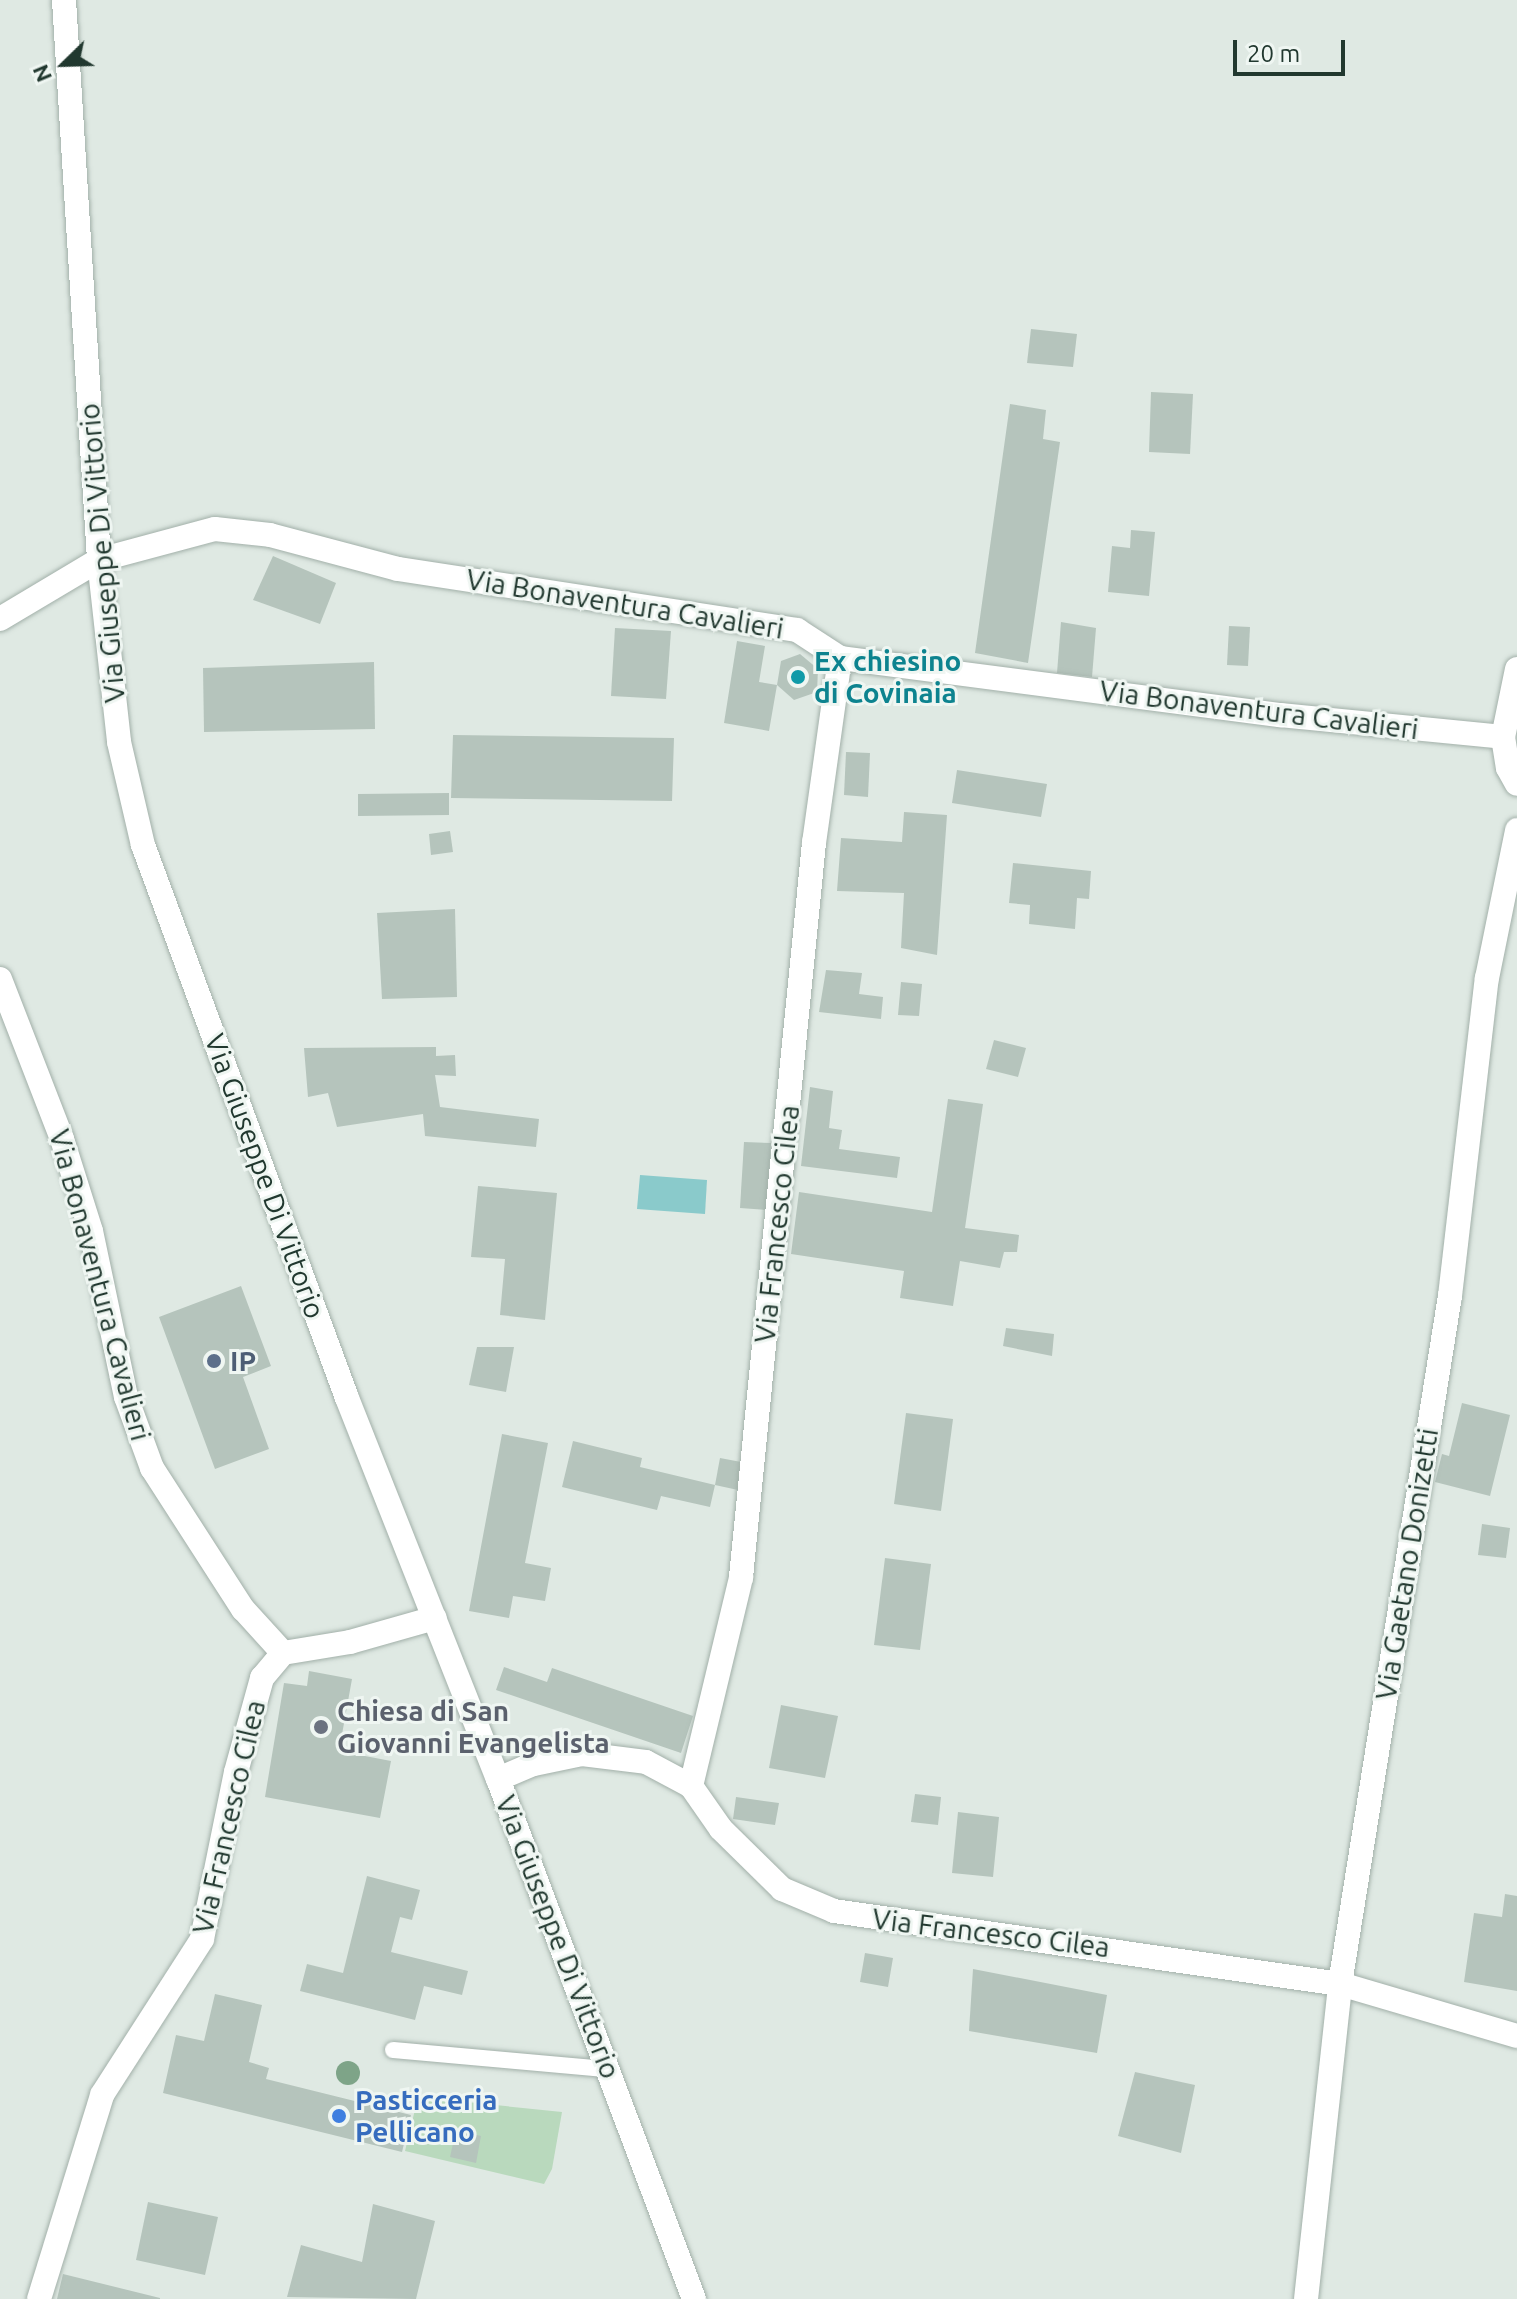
<!DOCTYPE html>
<style>
body{margin:0}
#map{position:relative;width:1517px;height:2299px;overflow:hidden;background:#dfe9e3;font-family:Ubuntu,sans-serif}
div>[style]{position:absolute}
.green>*{inset:0;background:#b9d9bd}
.water>*{inset:0;background:#8acacb}
.building>*{inset:0;background:#b5c4bc}
.roads{filter:drop-shadow(0 0 2px #a2b0a9) drop-shadow(0 0 2px #a2b0a9)}
.lane>*{height:16px;margin:-8px;padding:0 8px;transform-origin:8px;border-radius:8px;background:#fff}
.street>*{height:24px;margin:-12px;padding:0 12px;transform-origin:12px;border-radius:12px;background:#fff}
.secondary>*{height:24px;margin:-12px;padding:0 12px;transform-origin:12px;border-radius:12px;background:#fff}
.trees>*{width:24px;height:24px;margin:-12px;border-radius:50%;background:#7ea488}
.dots>*{width:22px;height:22px;translate:-50% -50%;box-sizing:border-box;border:4px solid #eff6f2;border-radius:50%}
span{translate:-50% -50%;white-space:nowrap;text-align:center;line-height:1.15;-webkit-text-stroke:6px #eff6f2;paint-order:stroke}
.street-label{font-size:28px;color:#21382f}
.culture-label{font-size:28px;color:#0d838f;font-weight:700}
.left{translate:0 -50%;text-align:left}
.service-label{font-size:28px;color:#4e5e75;font-weight:700}
.worship-label{font-size:28px;color:#5b616d;font-weight:700}
.shop-label{font-size:28px;color:#366cbe;font-weight:700}
.north{position:absolute;left:24px;top:24px;width:80px;height:80px;-webkit-text-stroke:6px #eff6f2;paint-order:stroke;rotate:247deg;font-size:22px;font-weight:700;line-height:32px;text-align:center;color:#21382f}
.north::after{content:'';display:block;margin:auto;width:28px;height:36px;background:#21382f;clip-path:polygon(50% 0,100% 100%,50% 72%,0 100%)}
.scale{position:absolute;left:1233px;top:40px;width:112px;height:36px;box-sizing:border-box;border:4px solid #21382f;border-top:0;padding-left:10px;font-size:24px;line-height:28px;white-space:nowrap;color:#21382f;-webkit-text-stroke:6px #eff6f2;paint-order:stroke}
</style>
<div id="map">
<div class="green">
<i style="clip-path:polygon(418px 2097px,562px 2112px,552px 2169px,544px 2184px,405px 2151px)"></i>
</div>
<div class="water">
<i style="clip-path:polygon(640px 1175px,707px 1180px,705px 1214px,637px 1209px)"></i>
</div>
<div class="building">
<i style="clip-path:polygon(1031px 329px,1077px 334px,1073px 367px,1027px 363px)"></i>
<i style="clip-path:polygon(1151px 392px,1193px 394px,1190px 454px,1149px 452px)"></i>
<i style="clip-path:polygon(1010px 404px,1046px 410px,1043px 439px,1060px 442px,1028px 663px,975px 653px)"></i>
<i style="clip-path:polygon(1131px 530px,1155px 532px,1149px 596px,1108px 592px,1112px 546px,1130px 548px)"></i>
<i style="clip-path:polygon(273px 556px,336px 583px,320px 624px,253px 600px)"></i>
<i style="clip-path:polygon(1061px 622px,1096px 628px,1092px 677px,1057px 673px)"></i>
<i style="clip-path:polygon(1229px 626px,1250px 627px,1248px 666px,1227px 665px)"></i>
<i style="clip-path:polygon(615px 628px,671px 631px,666px 699px,611px 696px)"></i>
<i style="clip-path:polygon(737px 641px,765px 646px,759px 682px,777px 685px,769px 731px,724px 723px)"></i>
<i style="clip-path:polygon(800px 654px,818px 669px,817px 692px,794px 700px,777px 685px,781px 661px)"></i>
<i style="clip-path:polygon(374px 662px,375px 729px,204px 732px,203px 668px)"></i>
<i style="clip-path:polygon(453px 735px,674px 738px,672px 801px,451px 798px)"></i>
<i style="clip-path:polygon(846px 752px,870px 753px,868px 797px,844px 795px)"></i>
<i style="clip-path:polygon(957px 770px,1047px 784px,1041px 817px,952px 803px)"></i>
<i style="clip-path:polygon(449px 793px,449px 815px,358px 816px,358px 794px)"></i>
<i style="clip-path:polygon(904px 812px,947px 815px,937px 955px,901px 948px,904px 893px,837px 891px,841px 838px,902px 842px)"></i>
<i style="clip-path:polygon(450px 831px,453px 852px,431px 855px,429px 834px)"></i>
<i style="clip-path:polygon(1013px 863px,1091px 871px,1089px 899px,1077px 898px,1075px 929px,1029px 924px,1030px 905px,1009px 903px)"></i>
<i style="clip-path:polygon(455px 909px,457px 997px,382px 999px,377px 913px)"></i>
<i style="clip-path:polygon(826px 970px,862px 973px,859px 994px,883px 997px,881px 1019px,819px 1012px)"></i>
<i style="clip-path:polygon(901px 982px,922px 984px,919px 1016px,898px 1015px)"></i>
<i style="clip-path:polygon(994px 1040px,1026px 1048px,1018px 1077px,986px 1069px)"></i>
<i style="clip-path:polygon(436px 1047px,436px 1056px,455px 1055px,456px 1076px,435px 1075px,440px 1107px,539px 1119px,536px 1147px,425px 1136px,423px 1114px,337px 1127px,328px 1093px,308px 1097px,304px 1048px)"></i>
<i style="clip-path:polygon(810px 1087px,833px 1091px,829px 1128px,842px 1130px,839px 1149px,900px 1157px,897px 1178px,801px 1166px)"></i>
<i style="clip-path:polygon(948px 1099px,983px 1104px,965px 1228px,1019px 1235px,1017px 1252px,1004px 1252px,1000px 1268px,960px 1261px,953px 1306px,900px 1298px,904px 1271px,791px 1254px,799px 1192px,932px 1212px)"></i>
<i style="clip-path:polygon(744px 1142px,771px 1143px,767px 1210px,740px 1208px)"></i>
<i style="clip-path:polygon(478px 1186px,557px 1193px,545px 1320px,500px 1315px,505px 1259px,471px 1257px)"></i>
<i style="clip-path:polygon(241px 1286px,271px 1366px,243px 1377px,269px 1449px,215px 1469px,159px 1317px)"></i>
<i style="clip-path:polygon(1006px 1328px,1054px 1334px,1052px 1356px,1003px 1346px)"></i>
<i style="clip-path:polygon(477px 1347px,514px 1347px,506px 1392px,469px 1385px)"></i>
<i style="clip-path:polygon(1462px 1403px,1510px 1415px,1490px 1496px,1435px 1482px,1442px 1454px,1449px 1456px)"></i>
<i style="clip-path:polygon(906px 1413px,953px 1419px,941px 1511px,894px 1504px)"></i>
<i style="clip-path:polygon(502px 1434px,548px 1443px,525px 1563px,551px 1568px,545px 1601px,513px 1596px,509px 1618px,469px 1611px)"></i>
<i style="clip-path:polygon(573px 1441px,642px 1458px,640px 1467px,715px 1485px,710px 1507px,661px 1496px,657px 1510px,562px 1487px)"></i>
<i style="clip-path:polygon(720px 1458px,741px 1462px,738px 1490px,715px 1485px)"></i>
<i style="clip-path:polygon(1482px 1524px,1510px 1528px,1506px 1558px,1478px 1555px)"></i>
<i style="clip-path:polygon(885px 1558px,931px 1564px,920px 1650px,874px 1645px)"></i>
<i style="clip-path:polygon(504px 1667px,547px 1682px,552px 1668px,693px 1716px,681px 1753px,496px 1690px)"></i>
<i style="clip-path:polygon(309px 1671px,352px 1679px,339px 1751px,391px 1761px,380px 1818px,265px 1797px,284px 1683px,307px 1686px)"></i>
<i style="clip-path:polygon(781px 1705px,838px 1716px,825px 1778px,769px 1768px)"></i>
<i style="clip-path:polygon(915px 1794px,941px 1797px,938px 1825px,911px 1822px)"></i>
<i style="clip-path:polygon(736px 1797px,779px 1803px,775px 1825px,733px 1819px)"></i>
<i style="clip-path:polygon(958px 1812px,999px 1817px,993px 1877px,952px 1873px)"></i>
<i style="clip-path:polygon(367px 1876px,420px 1890px,412px 1920px,400px 1917px,391px 1952px,468px 1971px,462px 1995px,424px 1986px,415px 2020px,300px 1991px,307px 1964px,343px 1973px)"></i>
<i style="clip-path:polygon(1505px 1894px,1517px 1896px,1517px 1991px,1464px 1982px,1474px 1913px,1502px 1917px)"></i>
<i style="clip-path:polygon(865px 1953px,893px 1958px,888px 1987px,860px 1982px)"></i>
<i style="clip-path:polygon(973px 1969px,1107px 1995px,1097px 2053px,969px 2031px)"></i>
<i style="clip-path:polygon(215px 1994px,262px 2005px,249px 2062px,269px 2068px,266px 2079px,411px 2115px,402px 2152px,163px 2093px,176px 2035px,204px 2041px)"></i>
<i style="clip-path:polygon(1135px 2072px,1195px 2085px,1181px 2153px,1118px 2136px)"></i>
<i style="clip-path:polygon(456px 2130px,481px 2136px,476px 2163px,450px 2157px)"></i>
<i style="clip-path:polygon(148px 2202px,218px 2217px,205px 2275px,136px 2260px)"></i>
<i style="clip-path:polygon(373px 2204px,435px 2221px,416px 2299px,287px 2297px,301px 2245px,362px 2262px)"></i>
<i style="clip-path:polygon(63px 2274px,160px 2298px,160px 2299px,57px 2299px)"></i>
</div>
<div class="roads">
<div class="lane">
<i style="left:393px;top:2050px;width:216px;rotate:5.1deg"></i>
</div>
<div class="street">
<i style="left:0;top:619px;width:115px;rotate:-30.8deg"></i>
<i style="left:99px;top:560px;width:120px;rotate:-15deg"></i>
<i style="left:215px;top:529px;width:55px;rotate:6.2deg"></i>
<i style="left:270px;top:535px;width:132px;rotate:14.9deg"></i>
<i style="left:398px;top:569px;width:404px;rotate:8.7deg"></i>
<i style="left:797px;top:630px;width:51px;rotate:33.1deg"></i>
<i style="left:840px;top:658px;width:444px;rotate:7.4deg"></i>
<i style="left:1280px;top:715px;width:224px;rotate:5.6deg"></i>
<i style="left:1517px;top:669px;width:69px;rotate:101.6deg"></i>
<i style="left:1503px;top:737px;width:31px;rotate:81deg"></i>
<i style="left:1508px;top:768px;width:18px;rotate:61deg"></i>
<i style="left:0;top:979px;width:172px;rotate:68.8deg"></i>
<i style="left:62px;top:1139px;width:96px;rotate:72.5deg"></i>
<i style="left:91px;top:1231px;width:170px;rotate:78.1deg"></i>
<i style="left:126px;top:1397px;width:76px;rotate:69.9deg"></i>
<i style="left:152px;top:1468px;width:168px;rotate:57.2deg"></i>
<i style="left:243px;top:1609px;width:59px;rotate:47.7deg"></i>
<i style="left:498px;top:1779px;width:39px;rotate:-23deg"></i>
<i style="left:534px;top:1764px;width:49px;rotate:-11.8deg"></i>
<i style="left:582px;top:1754px;width:64px;rotate:7.1deg"></i>
<i style="left:646px;top:1762px;width:51px;rotate:28.1deg"></i>
<i style="left:691px;top:1786px;width:52px;rotate:55.1deg"></i>
<i style="left:721px;top:1829px;width:86px;rotate:44.5deg"></i>
<i style="left:782px;top:1889px;width:56px;rotate:22.9deg"></i>
<i style="left:834px;top:1911px;width:511px;rotate:8.21deg"></i>
<i style="left:1340px;top:1984px;width:184px;rotate:16.4deg"></i>
<i style="left:691px;top:1786px;width:215px;rotate:-76.5deg"></i>
<i style="left:741px;top:1577px;width:738px;rotate:-84.32deg"></i>
<i style="left:814px;top:843px;width:187px;rotate:-82deg"></i>
<i style="left:39px;top:2299px;width:214px;rotate:-72.8deg"></i>
<i style="left:102px;top:2095px;width:185px;rotate:-57.3deg"></i>
<i style="left:202px;top:1939px;width:170px;rotate:-78.5deg"></i>
<i style="left:236px;top:1772px;width:98px;rotate:-74.5deg"></i>
<i style="left:262px;top:1678px;width:33px;rotate:-50deg"></i>
<i style="left:283px;top:1653px;width:68px;rotate:-9.3deg"></i>
<i style="left:350px;top:1642px;width:88px;rotate:-15.8deg"></i>
<i style="left:1306px;top:2299px;width:317px;rotate:-83.8deg"></i>
<i style="left:1340px;top:1984px;width:697px;rotate:-80.92deg"></i>
<i style="left:1450px;top:1296px;width:320px;rotate:-83.4deg"></i>
<i style="left:1487px;top:978px;width:151px;rotate:-78.5deg"></i>
</div>
<div class="secondary">
<i style="left:64px;top:0;width:561px;rotate:86.42deg"></i>
<i style="left:99px;top:560px;width:183px;rotate:83.7deg"></i>
<i style="left:119px;top:742px;width:106px;rotate:76.9deg"></i>
<i style="left:143px;top:845px;width:589px;rotate:69.75deg"></i>
<i style="left:347px;top:1398px;width:410px;rotate:68.4deg"></i>
<i style="left:498px;top:1779px;width:556px;rotate:69.35deg"></i>
</div>
</div>
<div class="trees">
<i style="left:348px;top:2073px"></i>
</div>
<div class="dots">
<i style="left:798px;top:677px;background:#0f9aa8"></i>
<i style="left:214px;top:1361px;background:#5c6f8a"></i>
<i style="left:321px;top:1727px;background:#6b7280"></i>
<i style="left:339px;top:2116px;background:#3f7fe0"></i>
</div>
<div class="street-label">
<span style="left:102px;top:553px;rotate:-95deg">Via Giuseppe Di Vittorio</span>
<span style="left:625px;top:604px;rotate:9deg">Via Bonaventura Cavalieri</span>
<span style="left:1259px;top:710px;rotate:7deg">Via Bonaventura Cavalieri</span>
<span style="left:265px;top:1176px;rotate:70deg">Via Giuseppe Di Vittorio</span>
<span style="left:777px;top:1224px;rotate:-84deg">Via Francesco Cilea</span>
<span style="left:100px;top:1285px;rotate:75deg">Via Bonaventura Cavalieri</span>
<span style="left:1407px;top:1564px;rotate:-81deg">Via Gaetano Donizetti</span>
<span style="left:229px;top:1817px;rotate:-77deg">Via Francesco Cilea</span>
<span style="left:991px;top:1933px;rotate:7deg">Via Francesco Cilea</span>
<span style="left:558px;top:1937px;rotate:69deg">Via Giuseppe Di Vittorio</span>
</div>
<div class="culture-label">
<span class="left" style="left:814px;top:677px">Ex chiesino<br>di Covinaia</span>
</div>
<div class="service-label">
<span class="left" style="left:230px;top:1361px">IP</span>
</div>
<div class="worship-label">
<span class="left" style="left:337px;top:1727px">Chiesa di San<br>Giovanni Evangelista</span>
</div>
<div class="shop-label">
<span class="left" style="left:355px;top:2116px">Pasticceria<br>Pellicano</span>
</div>
<div class="north">N</div>
<div class="scale">20 m</div>
</div>
